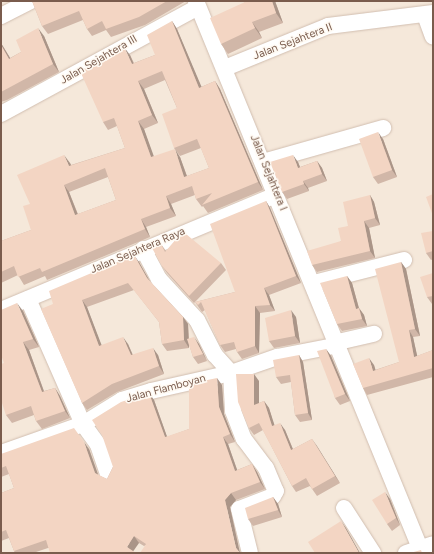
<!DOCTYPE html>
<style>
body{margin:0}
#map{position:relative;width:434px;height:554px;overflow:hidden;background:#fdf6ec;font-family:Figtree,sans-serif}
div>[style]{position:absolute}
.residential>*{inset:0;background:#f5e8da}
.roads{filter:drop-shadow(0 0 1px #d1beb0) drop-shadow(0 0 1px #d1beb0)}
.minor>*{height:16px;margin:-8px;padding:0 8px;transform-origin:8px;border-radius:8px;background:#fff}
.wall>*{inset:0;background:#d1b7a8}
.shaded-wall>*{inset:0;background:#aa9588}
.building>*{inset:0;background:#f3d5c3}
span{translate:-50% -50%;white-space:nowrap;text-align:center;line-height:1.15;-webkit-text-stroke:3px #fffaf3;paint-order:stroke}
.street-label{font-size:11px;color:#7a5c4d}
.frame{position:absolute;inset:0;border:2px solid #7a5c4d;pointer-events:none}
</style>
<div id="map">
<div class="residential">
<i style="clip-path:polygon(1px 1px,433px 1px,433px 553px,1px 553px)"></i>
</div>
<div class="roads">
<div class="minor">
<i style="left:196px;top:1px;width:591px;rotate:67.73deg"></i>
<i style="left:425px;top:15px;width:23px;rotate:70deg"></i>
<i style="left:1px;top:16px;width:33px;rotate:-27deg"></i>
<i style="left:225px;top:68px;width:111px;rotate:-22.2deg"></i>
<i style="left:328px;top:26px;width:106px;rotate:-7.1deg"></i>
<i style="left:1px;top:114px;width:224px;rotate:-28.5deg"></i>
<i style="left:263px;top:162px;width:125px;rotate:-15.8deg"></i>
<i style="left:143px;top:249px;width:34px;rotate:62deg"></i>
<i style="left:159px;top:279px;width:56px;rotate:47.2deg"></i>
<i style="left:197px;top:320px;width:39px;rotate:63deg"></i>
<i style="left:215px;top:355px;width:24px;rotate:48deg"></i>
<i style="left:231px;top:373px;width:38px;rotate:87deg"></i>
<i style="left:233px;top:411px;width:30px;rotate:69deg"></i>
<i style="left:244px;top:439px;width:36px;rotate:53deg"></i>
<i style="left:266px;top:468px;width:25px;rotate:67deg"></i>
<i style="left:276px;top:491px;width:6px;rotate:121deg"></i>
<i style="left:273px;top:496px;width:36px;rotate:159deg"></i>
<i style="left:239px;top:509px;width:45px;rotate:76deg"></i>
<i style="left:314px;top:283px;width:93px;rotate:-14.3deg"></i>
<i style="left:28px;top:299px;width:137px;rotate:66.3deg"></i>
<i style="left:83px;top:424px;width:26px;rotate:54deg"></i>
<i style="left:98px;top:445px;width:34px;rotate:71deg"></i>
<i style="left:1px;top:310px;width:298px;rotate:-22.7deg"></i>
<i style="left:338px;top:342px;width:37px;rotate:-13deg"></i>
<i style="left:1px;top:453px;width:87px;rotate:-19.5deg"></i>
<i style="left:83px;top:424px;width:46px;rotate:-31.6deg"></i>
<i style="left:122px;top:400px;width:30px;rotate:-17deg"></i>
<i style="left:151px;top:391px;width:82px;rotate:-12.7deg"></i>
<i style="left:231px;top:373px;width:49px;rotate:-19.2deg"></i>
<i style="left:277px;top:357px;width:63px;rotate:-11deg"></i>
<i style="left:344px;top:508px;width:54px;rotate:57.2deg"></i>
<i style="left:406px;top:553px;width:28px;rotate:-18deg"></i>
</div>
</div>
<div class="wall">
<i style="clip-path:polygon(32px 1px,186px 1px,145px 25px,111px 37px,106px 30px,92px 36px,87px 29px,83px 20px,48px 34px,42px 26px)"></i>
<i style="clip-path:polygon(245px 1px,275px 1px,283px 23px,259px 32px,262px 38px,228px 54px,221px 44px,245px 2px)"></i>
<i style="clip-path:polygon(evenodd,172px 21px,177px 29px,201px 87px,215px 81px,220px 89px,263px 190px,208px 213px,203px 206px,202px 207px,196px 199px,195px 195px,171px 204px,176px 216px,146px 227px,150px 237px,47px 280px,45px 276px,24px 285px,18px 275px,1px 283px,1px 241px,31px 230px,30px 204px,70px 163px,71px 165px,125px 148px,117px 126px,108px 130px,103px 122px,130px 55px,134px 63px,155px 55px,172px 21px,165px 80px,177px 108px,174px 148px,180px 156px,201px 148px,209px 168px,187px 176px,180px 157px,153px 156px,144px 129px,158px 123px,144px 89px,165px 80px,172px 21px,108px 177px,116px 200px,78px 214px,69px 192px,108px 177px)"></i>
<i style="clip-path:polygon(44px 36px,59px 72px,7px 100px,1px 102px,1px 43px,10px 58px,21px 52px)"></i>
<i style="clip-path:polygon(383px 139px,397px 177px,378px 184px,373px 177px)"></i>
<i style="clip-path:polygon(317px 161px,322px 168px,327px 181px,308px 188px,309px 191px,287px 199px,282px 192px,298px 162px,300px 167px)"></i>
<i style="clip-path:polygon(370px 195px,374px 202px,380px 225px,369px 228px,375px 258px,317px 272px,312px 265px,341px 241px,348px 226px)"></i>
<i style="clip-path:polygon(266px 201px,270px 208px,301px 283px,269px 295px,275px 311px,260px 313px,259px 353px,242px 359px,237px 352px,236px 349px,225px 352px,220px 345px,205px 310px,202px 312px,195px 302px,235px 292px)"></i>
<i style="clip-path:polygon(433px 231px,433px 259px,431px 260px,426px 253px)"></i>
<i style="clip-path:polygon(161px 244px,166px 251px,221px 263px,226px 270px,194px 303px,167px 273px,162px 266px)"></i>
<i style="clip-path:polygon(139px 262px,149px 281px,183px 317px,188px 324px,189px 339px,199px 344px,207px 361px,198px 364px,193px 357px,189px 344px,189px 348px,167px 351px,162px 344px,159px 322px,134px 290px,87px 307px,101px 345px,128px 344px,133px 355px,158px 355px,164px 374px,117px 392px,87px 410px,82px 403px,53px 304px)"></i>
<i style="clip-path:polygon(401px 262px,406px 269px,420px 336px,413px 337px,417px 356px,433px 350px,433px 377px,367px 395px,363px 388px,374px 365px,375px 370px,399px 362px)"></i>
<i style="clip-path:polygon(433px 273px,433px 304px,432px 304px,427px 297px)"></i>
<i style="clip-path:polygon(347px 276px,352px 283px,359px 308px,364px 315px,367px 326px,342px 331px,337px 324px)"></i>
<i style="clip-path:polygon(23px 311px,39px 347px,29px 350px,44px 391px,55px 388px,60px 396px,70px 418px,42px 429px,36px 421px,34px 415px,12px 423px,6px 415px,4px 363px)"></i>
<i style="clip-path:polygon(296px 317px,300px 343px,274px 348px,269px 341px)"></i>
<i style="clip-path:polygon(326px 349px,331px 356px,350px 401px,340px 405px,335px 398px)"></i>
<i style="clip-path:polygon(299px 355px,303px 362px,312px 420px,300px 422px,295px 415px,291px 382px,281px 384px,276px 377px)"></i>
<i style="clip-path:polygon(259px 381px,259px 403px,264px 401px,269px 408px,274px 425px,285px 430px,293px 449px,312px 439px,340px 483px,317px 496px,310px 486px,296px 492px,292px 486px,263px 430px,254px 435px,249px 428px)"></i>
<i style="clip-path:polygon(222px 385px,224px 414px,235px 442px,228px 444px,237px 470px,252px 464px,257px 472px,265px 489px,236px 500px,230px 507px,144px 546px,139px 543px,48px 548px,33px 553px,15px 553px,14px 551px,9px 538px,1px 541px,1px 493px,14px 488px,9px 474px,1px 477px,1px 454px,89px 449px,98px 475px,107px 479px,149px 393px,154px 400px,167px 437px,189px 429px)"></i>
<i style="clip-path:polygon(273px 497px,278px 504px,282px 517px,253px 526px,248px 519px)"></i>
<i style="clip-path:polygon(390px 499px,400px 525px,392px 531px,387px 524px)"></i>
</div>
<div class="shaded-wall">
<i style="clip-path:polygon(272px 1px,275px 1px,283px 23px,276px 13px)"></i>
<i style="clip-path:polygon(172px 21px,177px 29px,205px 95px,199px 88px)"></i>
<i style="clip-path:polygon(252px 22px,259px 32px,262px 38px,255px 28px)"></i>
<i style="clip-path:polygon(38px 28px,44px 36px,59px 72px,53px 64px)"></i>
<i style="clip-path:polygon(1px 43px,15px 66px,9px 59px,1px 45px)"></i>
<i style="clip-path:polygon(124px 47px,130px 55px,137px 72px,132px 64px)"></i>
<i style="clip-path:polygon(138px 81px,144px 89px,158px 123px,152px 115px)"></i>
<i style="clip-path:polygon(215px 81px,220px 89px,263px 190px,258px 182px)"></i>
<i style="clip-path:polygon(138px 121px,144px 129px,157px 165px,151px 157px)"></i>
<i style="clip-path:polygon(378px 132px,383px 139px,397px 177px,392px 170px)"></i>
<i style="clip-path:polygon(175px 149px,180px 157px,190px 185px,184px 177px)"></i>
<i style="clip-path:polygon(64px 155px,70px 163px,75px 174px,69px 166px)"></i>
<i style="clip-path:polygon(293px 155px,298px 162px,303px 175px,298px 168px)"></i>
<i style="clip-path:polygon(317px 161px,322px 168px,327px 181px,322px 174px)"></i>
<i style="clip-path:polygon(303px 181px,308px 188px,309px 191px,304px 184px)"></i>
<i style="clip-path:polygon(64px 185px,69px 192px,81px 223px,75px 215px)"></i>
<i style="clip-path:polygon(370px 195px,374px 202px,380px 225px,375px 218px)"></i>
<i style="clip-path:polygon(166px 196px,171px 204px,176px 216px,170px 208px)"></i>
<i style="clip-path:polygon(266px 201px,270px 208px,301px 283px,296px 276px)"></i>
<i style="clip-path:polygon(141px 219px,146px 227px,150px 237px,145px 229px)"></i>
<i style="clip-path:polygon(364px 221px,369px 228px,375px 258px,370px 251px)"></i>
<i style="clip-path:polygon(134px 255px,139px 262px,152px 285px,147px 278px)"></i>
<i style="clip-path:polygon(401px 262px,406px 269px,420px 336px,415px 329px)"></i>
<i style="clip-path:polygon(347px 276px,352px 283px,361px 316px,356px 309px)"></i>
<i style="clip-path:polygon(264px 288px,269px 295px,275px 311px,270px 305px)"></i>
<i style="clip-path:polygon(82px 300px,87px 307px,105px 354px,99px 346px)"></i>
<i style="clip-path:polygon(17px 303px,23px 311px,39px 347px,33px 339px)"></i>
<i style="clip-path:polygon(255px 306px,260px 313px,259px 353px,255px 346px)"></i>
<i style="clip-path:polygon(359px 308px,364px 315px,367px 326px,362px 319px)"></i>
<i style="clip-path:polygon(291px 310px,296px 317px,300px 343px,295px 336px)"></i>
<i style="clip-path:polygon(183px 317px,188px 324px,189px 348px,184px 340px)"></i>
<i style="clip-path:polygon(409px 330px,413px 337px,419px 364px,414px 357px)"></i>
<i style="clip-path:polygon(123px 337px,128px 344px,136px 363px,131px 355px)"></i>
<i style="clip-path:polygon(194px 337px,199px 344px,207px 361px,203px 354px)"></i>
<i style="clip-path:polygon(23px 342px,29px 350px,47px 400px,42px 392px)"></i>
<i style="clip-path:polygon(153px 348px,158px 355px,164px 374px,159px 366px)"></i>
<i style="clip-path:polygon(326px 349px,331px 356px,350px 401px,345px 394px)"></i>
<i style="clip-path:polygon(299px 355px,303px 362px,312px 420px,308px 413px)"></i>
<i style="clip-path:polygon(369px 358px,374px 365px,378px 378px,373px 371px)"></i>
<i style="clip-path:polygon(254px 374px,259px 381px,259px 412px,254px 405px)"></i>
<i style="clip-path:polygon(217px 378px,222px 385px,224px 414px,235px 442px,230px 434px,219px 407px)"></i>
<i style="clip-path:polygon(55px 388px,60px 396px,70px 418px,65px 411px)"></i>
<i style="clip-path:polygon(149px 393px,154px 400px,170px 445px,165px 437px)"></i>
<i style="clip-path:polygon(264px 401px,269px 408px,277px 433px,272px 426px)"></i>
<i style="clip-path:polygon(280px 423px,285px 430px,296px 457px,291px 450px)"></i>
<i style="clip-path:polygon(223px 437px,228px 444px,240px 478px,235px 471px)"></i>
<i style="clip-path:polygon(312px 439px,317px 446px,340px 483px,335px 476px)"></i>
<i style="clip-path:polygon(84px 442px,89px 449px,100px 480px,95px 473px)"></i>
<i style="clip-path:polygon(252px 464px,257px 472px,265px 489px,260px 482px)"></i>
<i style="clip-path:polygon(385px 492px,390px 499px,400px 525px,396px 518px)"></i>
<i style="clip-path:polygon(231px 493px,236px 500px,230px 507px,240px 553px,236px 548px,225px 500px)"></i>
<i style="clip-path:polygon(273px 497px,278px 504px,282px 517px,278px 510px)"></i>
<i style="clip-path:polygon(341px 521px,346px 528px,360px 553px,359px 553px)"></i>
<i style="clip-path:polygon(134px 536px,139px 543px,132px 553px,127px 547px)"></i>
</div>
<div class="building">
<i style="clip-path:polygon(32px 1px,167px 1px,139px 17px,106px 29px,102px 21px,87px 29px,79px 11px,42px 26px)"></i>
<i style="clip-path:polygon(245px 1px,272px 1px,276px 13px,252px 22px,255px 28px,221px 44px,210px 18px,245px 2px)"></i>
<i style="clip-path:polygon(evenodd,172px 21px,199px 88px,215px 81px,258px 182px,202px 205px,212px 193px,196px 199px,192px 186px,166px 196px,170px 208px,141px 219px,145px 229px,42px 272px,40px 268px,18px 277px,14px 266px,1px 272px,1px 241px,31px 230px,23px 206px,30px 204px,17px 175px,64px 155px,69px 166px,125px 148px,114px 118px,103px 122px,80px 71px,124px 47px,132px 64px,155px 55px,147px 35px,172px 21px,162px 71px,177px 108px,162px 114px,174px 148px,197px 139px,209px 168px,184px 177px,175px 149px,151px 157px,138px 121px,152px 115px,138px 81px,162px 71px,172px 21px,105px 168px,116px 200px,75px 215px,64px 185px,105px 168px)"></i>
<i style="clip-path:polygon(38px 28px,53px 64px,1px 92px,1px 45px,9px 59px,21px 52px,16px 40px)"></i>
<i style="clip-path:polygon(378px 132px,392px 170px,373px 177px,359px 139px)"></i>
<i style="clip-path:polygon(293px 155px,298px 168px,317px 161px,322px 174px,303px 181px,304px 184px,282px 192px,270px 162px)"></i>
<i style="clip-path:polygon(433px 194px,433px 216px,426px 197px)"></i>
<i style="clip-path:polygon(370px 195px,375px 218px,364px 221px,370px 251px,312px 265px,307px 251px,341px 241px,338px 228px,348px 226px,343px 202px)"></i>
<i style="clip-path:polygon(266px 201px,296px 276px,264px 288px,270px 305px,255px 306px,255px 346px,237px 352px,234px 342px,220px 345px,201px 302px,198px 305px,195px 302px,235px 292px,210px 224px)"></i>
<i style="clip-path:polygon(433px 231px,433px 251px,426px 253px,421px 233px)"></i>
<i style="clip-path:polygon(186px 234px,221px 263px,189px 296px,162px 266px,152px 248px,161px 244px,165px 252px,177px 238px)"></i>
<i style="clip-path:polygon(134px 255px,147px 278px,183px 317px,184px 340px,162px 344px,159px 322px,128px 283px,82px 300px,99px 346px,123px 337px,131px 355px,153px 348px,159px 366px,112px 384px,82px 403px,41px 309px,53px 304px,49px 291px)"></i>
<i style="clip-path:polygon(401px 262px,415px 329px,409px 330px,414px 357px,433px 350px,433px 368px,363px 388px,353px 364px,369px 358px,373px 371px,399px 362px,375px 269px)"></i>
<i style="clip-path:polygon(433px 273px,433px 296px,427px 297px,420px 277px)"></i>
<i style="clip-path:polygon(347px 276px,356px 309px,359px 308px,362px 319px,337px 324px,320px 283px)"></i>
<i style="clip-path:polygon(17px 303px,33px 339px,23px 342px,42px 392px,55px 388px,65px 411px,36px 421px,31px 406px,6px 415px,1px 400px,1px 364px,4px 363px,1px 355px,1px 310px)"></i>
<i style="clip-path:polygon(291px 310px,295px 336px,269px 341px,265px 318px)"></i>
<i style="clip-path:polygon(194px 337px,203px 354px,193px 357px,187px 339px)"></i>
<i style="clip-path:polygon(326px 349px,345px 394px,335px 398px,317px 351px)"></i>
<i style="clip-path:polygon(299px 355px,308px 413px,295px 415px,290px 375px,276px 377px,273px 360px)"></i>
<i style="clip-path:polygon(236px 374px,254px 374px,254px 405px,264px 401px,272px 426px,280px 423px,291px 450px,312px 439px,335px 476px,312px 489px,306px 478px,292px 486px,259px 423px,249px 428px,238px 402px)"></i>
<i style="clip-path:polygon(217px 378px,219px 407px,230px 434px,223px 437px,235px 471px,252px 464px,260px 482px,231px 493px,225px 500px,236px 548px,240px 553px,140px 553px,146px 544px,134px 536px,127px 547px,136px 553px,50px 553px,46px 540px,14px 551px,6px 530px,1px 532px,1px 493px,14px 488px,6px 466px,1px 468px,1px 454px,74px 428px,84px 442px,95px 473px,107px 479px,113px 467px,102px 435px,92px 420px,121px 402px,149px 393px,165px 437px,189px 429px,189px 384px)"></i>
<i style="clip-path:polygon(385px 492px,396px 518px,387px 524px,372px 500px)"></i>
<i style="clip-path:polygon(273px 497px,278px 510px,248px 519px,245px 508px)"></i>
<i style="clip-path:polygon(341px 521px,359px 553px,315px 553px,308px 542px)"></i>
<i style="clip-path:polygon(421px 550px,422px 553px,410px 553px)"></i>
</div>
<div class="street-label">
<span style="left:293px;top:42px;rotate:-21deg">Jalan Sejahtera II</span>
<span style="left:99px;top:60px;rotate:-30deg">Jalan Sejahtera III</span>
<span style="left:268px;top:173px;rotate:68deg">Jalan Sejahtera I</span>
<span style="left:138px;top:251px;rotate:-23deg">Jalan Sejahtera Raya</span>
<span style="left:166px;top:389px;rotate:-15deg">Jalan Flamboyan</span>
</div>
<div class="frame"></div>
</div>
